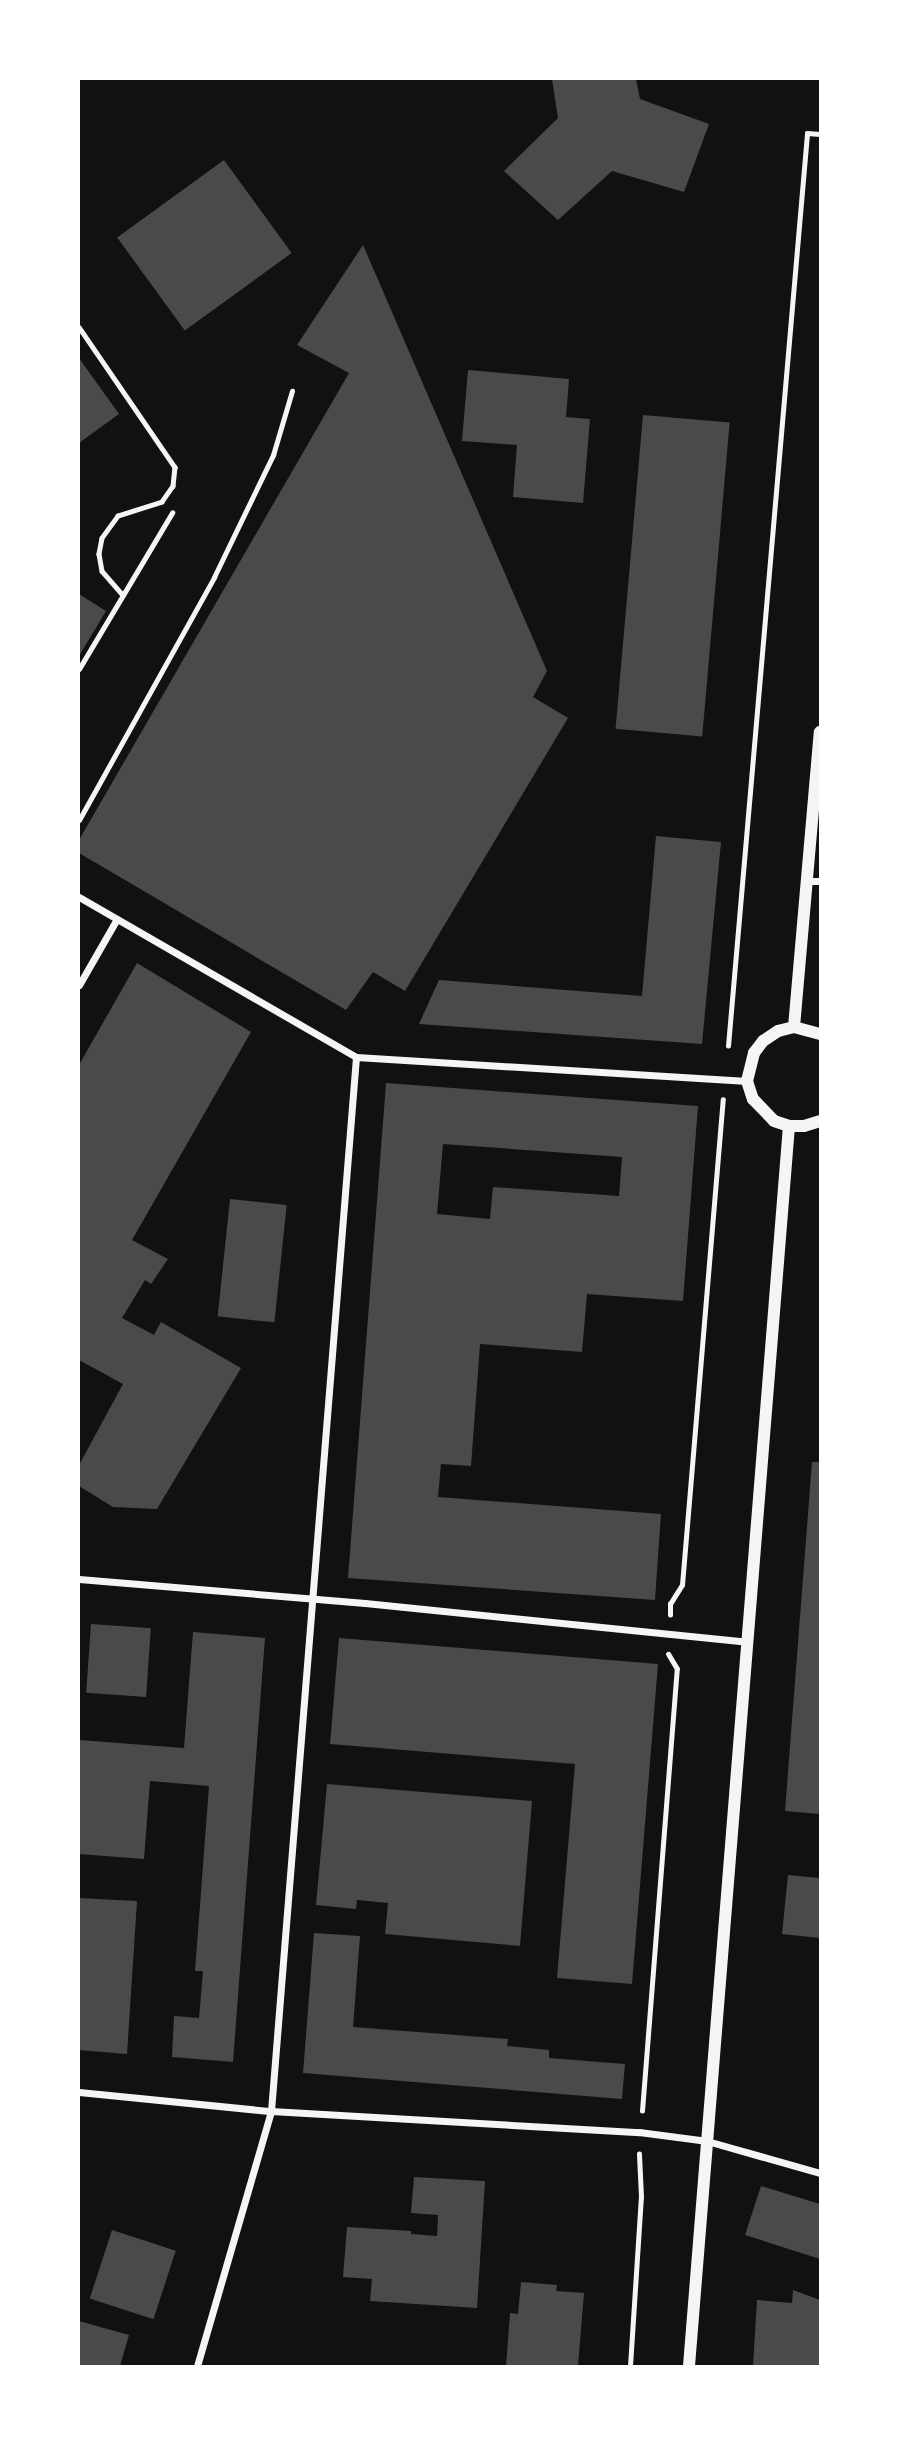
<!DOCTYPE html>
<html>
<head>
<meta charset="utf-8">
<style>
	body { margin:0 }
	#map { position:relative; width:899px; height:2445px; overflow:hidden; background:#111; font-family:"Nunito Sans",sans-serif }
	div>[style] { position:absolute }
	.building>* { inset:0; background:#4a4a4a; transform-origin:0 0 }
	.path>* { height:4.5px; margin:-2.25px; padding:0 2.25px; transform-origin:2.25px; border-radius:2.25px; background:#f5f5f5 }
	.service>* { height:5px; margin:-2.5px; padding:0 2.5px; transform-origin:2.5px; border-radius:2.5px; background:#f5f5f5 }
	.minor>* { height:7px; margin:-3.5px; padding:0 3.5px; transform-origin:3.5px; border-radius:3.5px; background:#f5f5f5 }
	.tertiary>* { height:12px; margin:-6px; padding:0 6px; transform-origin:6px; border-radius:6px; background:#f5f5f5 }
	span { translate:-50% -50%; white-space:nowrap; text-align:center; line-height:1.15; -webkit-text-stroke:5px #fff; paint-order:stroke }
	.frame { position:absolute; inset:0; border:80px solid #fff; pointer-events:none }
</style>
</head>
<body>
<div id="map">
	<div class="building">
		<div style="clip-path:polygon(552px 79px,636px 79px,640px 99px,709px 124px,684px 192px,612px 171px,558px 220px,504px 171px,558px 118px)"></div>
		<div style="left:224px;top:160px;width:115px;height:132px;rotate:54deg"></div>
		<div style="clip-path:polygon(363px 245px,547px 671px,533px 697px,568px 718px,405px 991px,373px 972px,346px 1010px,79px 853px,79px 840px,349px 373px,297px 345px)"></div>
		<div style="clip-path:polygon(79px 358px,119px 414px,79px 443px)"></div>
		<div style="clip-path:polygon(468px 370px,569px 379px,566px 417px,590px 419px,583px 503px,513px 497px,517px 445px,462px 441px)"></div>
		<div style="left:643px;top:415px;width:87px;height:315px;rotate:5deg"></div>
		<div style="clip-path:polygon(79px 594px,106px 611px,79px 656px)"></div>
		<div style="clip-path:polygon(656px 836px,721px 842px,702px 1044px,419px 1024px,439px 980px,642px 996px)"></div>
		<div style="clip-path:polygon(137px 963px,251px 1032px,132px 1240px,168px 1259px,151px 1284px,145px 1280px,122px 1318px,154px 1335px,161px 1322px,241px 1368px,157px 1509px,113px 1507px,79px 1486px,79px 1465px,123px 1384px,79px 1360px,79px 1065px)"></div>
		<div style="clip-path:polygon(evenodd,386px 1083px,698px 1106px,683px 1301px,587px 1294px,582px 1352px,480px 1344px,471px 1466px,441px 1464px,438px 1497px,661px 1514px,655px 1600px,348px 1578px,386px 1083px,443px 1144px,622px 1157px,619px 1196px,493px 1187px,490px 1219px,437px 1214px,443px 1144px)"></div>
		<div style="left:230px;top:1199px;width:57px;height:118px;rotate:6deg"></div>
		<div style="clip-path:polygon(812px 1462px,820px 1462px,820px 1814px,785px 1811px)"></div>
		<div style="left:91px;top:1624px;width:60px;height:69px;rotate:4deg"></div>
		<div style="clip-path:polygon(193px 1632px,265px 1638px,233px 2062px,172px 2057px,174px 2016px,199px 2018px,203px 1971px,195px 1971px,209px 1786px,150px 1781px,144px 1859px,79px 1854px,79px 1740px,184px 1748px)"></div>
		<div style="clip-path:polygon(339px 1638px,658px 1664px,632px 1984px,557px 1978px,575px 1764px,330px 1744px)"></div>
		<div style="clip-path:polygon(327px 1784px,532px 1801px,520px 1946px,385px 1934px,388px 1903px,357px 1900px,356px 1909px,316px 1905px)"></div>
		<div style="clip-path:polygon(788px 1875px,820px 1878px,820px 1938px,782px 1934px)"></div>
		<div style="clip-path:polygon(79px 1898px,137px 1901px,127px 2054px,79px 2050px)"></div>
		<div style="clip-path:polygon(314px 1933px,360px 1936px,353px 2027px,508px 2039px,507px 2046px,549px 2050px,549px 2058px,625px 2064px,622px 2099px,303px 2073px)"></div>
		<div style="clip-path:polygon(414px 2177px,485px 2181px,477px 2308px,370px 2301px,372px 2279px,343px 2277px,347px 2227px,411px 2231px,411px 2234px,437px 2236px,438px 2215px,411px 2213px)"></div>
		<div style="clip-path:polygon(761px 2186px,820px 2204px,820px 2259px,745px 2235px)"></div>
		<div style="left:112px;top:2230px;width:67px;height:72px;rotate:18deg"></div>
		<div style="clip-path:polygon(521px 2282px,557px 2285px,556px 2291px,584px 2293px,578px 2366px,506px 2366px,510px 2313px,518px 2314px)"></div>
		<div style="clip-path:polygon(793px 2290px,820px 2300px,820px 2366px,753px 2366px,757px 2300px,792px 2303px)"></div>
		<div style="clip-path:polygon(79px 2321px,129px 2335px,120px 2366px,79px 2366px)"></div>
	</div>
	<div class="path">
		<div style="left:79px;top:327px;width:170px;rotate:55.6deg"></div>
		<div style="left:175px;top:467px;width:19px;rotate:96deg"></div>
		<div style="left:173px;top:486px;width:19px;rotate:125deg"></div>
		<div style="left:162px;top:502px;width:46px;rotate:162.3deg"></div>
		<div style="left:118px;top:516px;width:27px;rotate:126deg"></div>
		<div style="left:102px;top:538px;width:16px;rotate:101deg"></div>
		<div style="left:99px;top:554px;width:17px;rotate:80deg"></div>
		<div style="left:102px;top:571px;width:30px;rotate:49deg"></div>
		<div style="left:79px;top:669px;width:182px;rotate:-59.2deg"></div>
		<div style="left:728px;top:1046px;width:916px;rotate:-85.05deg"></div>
		<div style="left:807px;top:133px;width:13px;rotate:4deg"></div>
		<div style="left:670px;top:1615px;width:11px;rotate:-90deg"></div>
		<div style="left:670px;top:1604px;width:22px;rotate:-58deg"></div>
		<div style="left:682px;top:1585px;width:487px;rotate:-85.2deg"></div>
		<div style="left:642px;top:2111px;width:443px;rotate:-85.5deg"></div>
		<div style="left:677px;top:1669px;width:17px;rotate:-121deg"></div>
		<div style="left:630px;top:2366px;width:169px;rotate:-86.3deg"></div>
		<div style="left:641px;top:2197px;width:43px;rotate:-92.7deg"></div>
	</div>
	<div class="service">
		<div style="left:79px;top:820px;width:278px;rotate:-60.9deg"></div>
		<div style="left:214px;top:577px;width:136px;rotate:-64.2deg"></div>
		<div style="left:273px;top:455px;width:67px;rotate:-73.5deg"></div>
	</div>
	<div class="minor">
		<div style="left:808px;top:881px;width:12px"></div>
		<div style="left:79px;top:897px;width:320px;rotate:30deg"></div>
		<div style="left:356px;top:1057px;width:392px;rotate:3.5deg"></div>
		<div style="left:79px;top:985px;width:76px;rotate:-60.1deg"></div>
		<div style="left:79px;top:1579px;width:287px;rotate:4.8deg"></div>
		<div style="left:365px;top:1603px;width:384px;rotate:5.8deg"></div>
		<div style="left:79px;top:2092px;width:193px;rotate:5.7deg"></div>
		<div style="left:271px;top:2111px;width:369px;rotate:3.3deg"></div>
		<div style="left:639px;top:2132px;width:69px;rotate:7.5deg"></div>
		<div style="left:707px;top:2141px;width:117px;rotate:15.8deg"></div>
		<div style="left:197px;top:2366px;width:266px;rotate:-73.8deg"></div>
		<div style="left:271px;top:2111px;width:1057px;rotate:-85.39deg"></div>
	</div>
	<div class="tertiary">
		<div style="left:794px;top:1027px;width:296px;rotate:-85deg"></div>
		<div style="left:820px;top:1034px;width:27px;rotate:-165deg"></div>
		<div style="left:794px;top:1027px;width:16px;rotate:166deg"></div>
		<div style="left:778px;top:1031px;width:18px;rotate:146deg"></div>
		<div style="left:763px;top:1041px;width:15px;rotate:127deg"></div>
		<div style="left:754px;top:1053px;width:29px;rotate:104deg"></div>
		<div style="left:747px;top:1081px;width:19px;rotate:72deg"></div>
		<div style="left:753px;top:1099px;width:30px;rotate:46deg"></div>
		<div style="left:774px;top:1121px;width:16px;rotate:18deg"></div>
		<div style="left:789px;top:1126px;width:15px"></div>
		<div style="left:804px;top:1126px;width:17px;rotate:-17deg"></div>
		<div style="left:689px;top:2366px;width:1244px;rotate:-85.39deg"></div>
	</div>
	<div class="frame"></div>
</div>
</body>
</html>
